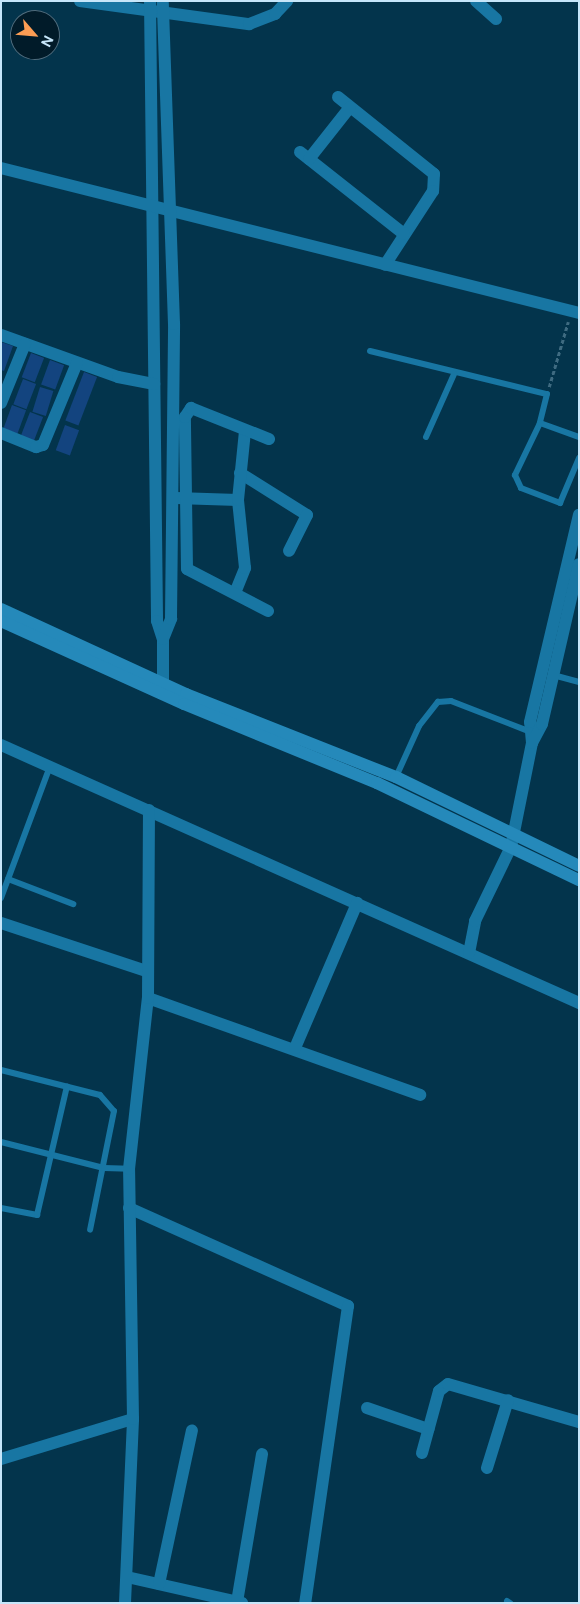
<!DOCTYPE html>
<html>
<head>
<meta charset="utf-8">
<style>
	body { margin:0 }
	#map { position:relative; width:580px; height:1604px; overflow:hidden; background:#03344c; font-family:"DM Sans",sans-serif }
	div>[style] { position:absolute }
	.building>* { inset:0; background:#13447f; transform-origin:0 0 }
	.path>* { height:2.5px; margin-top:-1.25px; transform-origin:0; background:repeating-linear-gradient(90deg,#3f6b81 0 4px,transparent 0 6.5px) }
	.lane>* { height:6px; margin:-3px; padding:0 3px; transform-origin:3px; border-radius:3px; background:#1876a3 }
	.street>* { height:12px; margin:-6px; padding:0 6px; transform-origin:6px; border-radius:6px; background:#1876a3 }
	.secondary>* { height:12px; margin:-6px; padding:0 6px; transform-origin:6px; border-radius:6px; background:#2589ba }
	span { translate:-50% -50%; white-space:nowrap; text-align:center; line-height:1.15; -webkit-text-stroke:5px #011b29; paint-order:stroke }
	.frame { position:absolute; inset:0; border:2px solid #c6e6fa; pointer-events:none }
	.north { position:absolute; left:10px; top:10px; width:50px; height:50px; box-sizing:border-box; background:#011b29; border:1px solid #506c7d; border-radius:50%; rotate:117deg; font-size:14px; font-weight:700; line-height:20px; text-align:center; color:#c6e6fa }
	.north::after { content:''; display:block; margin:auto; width:18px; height:22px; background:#fc9d54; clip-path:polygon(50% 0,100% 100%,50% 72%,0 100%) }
</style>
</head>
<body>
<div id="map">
	<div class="building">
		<div style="clip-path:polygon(1px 342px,13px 346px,4px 371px,1px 370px)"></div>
		<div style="left:31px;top:353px;width:14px;height:26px;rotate:21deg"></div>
		<div style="left:50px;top:360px;width:15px;height:26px;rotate:20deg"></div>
		<div style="left:84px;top:372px;width:14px;height:52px;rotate:21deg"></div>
		<div style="left:23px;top:379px;width:14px;height:27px;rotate:21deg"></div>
		<div style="left:40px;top:387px;width:14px;height:26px;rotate:17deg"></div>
		<div style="left:12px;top:405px;width:15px;height:25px;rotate:20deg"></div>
		<div style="left:30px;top:412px;width:14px;height:26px;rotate:21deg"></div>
		<div style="left:65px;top:425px;width:15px;height:27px;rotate:20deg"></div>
	</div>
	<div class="path">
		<div style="left:549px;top:387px;width:68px;rotate:-73.7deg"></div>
	</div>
	<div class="lane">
		<div style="left:370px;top:351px;width:182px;rotate:13.7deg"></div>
		<div style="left:547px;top:394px;width:30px;rotate:104deg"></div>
		<div style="left:540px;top:423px;width:58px;rotate:115.7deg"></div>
		<div style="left:515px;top:475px;width:14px;rotate:65deg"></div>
		<div style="left:521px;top:488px;width:42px;rotate:21deg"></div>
		<div style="left:560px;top:503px;width:49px;rotate:-67.1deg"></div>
		<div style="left:540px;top:423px;width:41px;rotate:19.7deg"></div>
		<div style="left:426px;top:437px;width:69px;rotate:-66deg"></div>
		<div style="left:553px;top:675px;width:27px;rotate:15deg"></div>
		<div style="left:396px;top:777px;width:56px;rotate:-65.7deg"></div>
		<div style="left:419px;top:726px;width:31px;rotate:-52deg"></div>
		<div style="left:438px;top:702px;width:13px;rotate:-4deg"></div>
		<div style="left:451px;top:701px;width:86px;rotate:21.2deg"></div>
		<div style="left:8px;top:879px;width:70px;rotate:21deg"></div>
		<div style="left:1px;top:898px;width:141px;rotate:-69.6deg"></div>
		<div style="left:1px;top:1070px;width:102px;rotate:14.2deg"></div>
		<div style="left:100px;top:1095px;width:21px;rotate:49deg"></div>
		<div style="left:114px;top:1111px;width:121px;rotate:101.4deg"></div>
		<div style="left:1px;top:1142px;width:106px;rotate:14.2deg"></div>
		<div style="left:104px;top:1168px;width:25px;rotate:2deg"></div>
		<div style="left:1px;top:1208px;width:37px;rotate:11deg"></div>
		<div style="left:37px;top:1215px;width:132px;rotate:-76.9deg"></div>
		<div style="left:507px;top:1601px;width:4px;rotate:34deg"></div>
	</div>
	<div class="street">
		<div style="left:80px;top:1px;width:171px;rotate:7.8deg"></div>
		<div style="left:249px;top:24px;width:28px;rotate:-21deg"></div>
		<div style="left:275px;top:14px;width:18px;rotate:-47deg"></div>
		<div style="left:150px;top:1px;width:620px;rotate:89.35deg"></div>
		<div style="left:157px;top:621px;width:19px;rotate:72deg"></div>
		<div style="left:163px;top:639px;width:54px;rotate:90deg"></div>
		<div style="left:476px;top:1px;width:27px;rotate:42deg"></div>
		<div style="left:338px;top:97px;width:123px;rotate:38.7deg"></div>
		<div style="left:434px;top:174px;width:17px;rotate:93deg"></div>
		<div style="left:433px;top:191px;width:88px;rotate:123deg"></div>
		<div style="left:300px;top:152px;width:132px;rotate:38.3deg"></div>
		<div style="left:309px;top:159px;width:66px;rotate:-51.7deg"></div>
		<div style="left:1px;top:168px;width:596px;rotate:14.08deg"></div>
		<div style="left:1px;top:335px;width:124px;rotate:19.7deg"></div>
		<div style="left:118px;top:377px;width:37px;rotate:11deg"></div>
		<div style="left:1px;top:403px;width:64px;rotate:-67.9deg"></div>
		<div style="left:1px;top:433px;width:38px;rotate:22deg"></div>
		<div style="left:36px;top:447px;width:7px;rotate:-16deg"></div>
		<div style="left:43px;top:445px;width:89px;rotate:-67.5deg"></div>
		<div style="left:240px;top:473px;width:79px;rotate:32.1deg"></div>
		<div style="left:307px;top:515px;width:40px;rotate:116.6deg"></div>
		<div style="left:176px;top:498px;width:62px;rotate:1.8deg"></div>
		<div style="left:235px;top:593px;width:27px;rotate:-68deg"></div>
		<div style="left:245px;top:568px;width:68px;rotate:-95.9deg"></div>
		<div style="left:238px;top:500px;width:69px;rotate:-84.2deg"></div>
		<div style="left:268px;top:611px;width:91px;rotate:-152.6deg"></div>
		<div style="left:187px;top:569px;width:152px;rotate:-90.8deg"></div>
		<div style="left:185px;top:417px;width:11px;rotate:-56deg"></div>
		<div style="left:191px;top:408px;width:84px;rotate:21.7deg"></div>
		<div style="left:163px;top:639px;width:22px;rotate:-68deg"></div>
		<div style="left:171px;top:619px;width:295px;rotate:-89.4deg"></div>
		<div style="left:174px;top:324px;width:323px;rotate:-92deg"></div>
		<div style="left:532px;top:743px;width:21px;rotate:-95deg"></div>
		<div style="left:530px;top:722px;width:213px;rotate:-76.7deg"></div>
		<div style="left:1px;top:745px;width:633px;rotate:24.05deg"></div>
		<div style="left:1px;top:923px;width:153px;rotate:18.3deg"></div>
		<div style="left:469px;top:953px;width:33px;rotate:-79deg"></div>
		<div style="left:475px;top:921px;width:82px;rotate:-64.1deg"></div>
		<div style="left:511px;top:847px;width:106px;rotate:-78.6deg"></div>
		<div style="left:532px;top:743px;width:21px;rotate:-62deg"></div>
		<div style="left:542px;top:724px;width:164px;rotate:-77deg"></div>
		<div style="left:148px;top:998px;width:289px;rotate:19.6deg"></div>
		<div style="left:295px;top:1048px;width:158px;rotate:-66.8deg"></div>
		<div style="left:129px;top:1208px;width:240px;rotate:24.1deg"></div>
		<div style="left:348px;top:1306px;width:300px;rotate:98.2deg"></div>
		<div style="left:367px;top:1408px;width:65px;rotate:19deg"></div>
		<div style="left:422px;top:1453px;width:64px;rotate:-74.7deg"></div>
		<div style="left:439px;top:1391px;width:11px;rotate:-38deg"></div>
		<div style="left:448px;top:1384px;width:136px;rotate:16.2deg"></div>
		<div style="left:1px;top:1459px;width:138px;rotate:-16.9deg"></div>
		<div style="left:487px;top:1468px;width:71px;rotate:-72.8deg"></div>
		<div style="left:127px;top:1577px;width:118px;rotate:12.7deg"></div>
		<div style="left:159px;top:1584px;width:157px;rotate:-77.9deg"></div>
		<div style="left:237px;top:1602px;width:150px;rotate:-80.4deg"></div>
		<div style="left:125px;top:1603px;width:184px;rotate:-87.5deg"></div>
		<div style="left:133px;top:1419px;width:250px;rotate:-90.9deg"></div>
		<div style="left:129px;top:1169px;width:172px;rotate:-83.7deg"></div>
		<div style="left:148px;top:998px;width:188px;rotate:-89.7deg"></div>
	</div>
	<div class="secondary">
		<div style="left:1px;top:609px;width:204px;rotate:24.7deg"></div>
		<div style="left:186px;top:694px;width:226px;rotate:21.6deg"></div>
		<div style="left:396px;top:777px;width:203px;rotate:25.9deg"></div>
		<div style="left:1px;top:621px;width:201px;rotate:24.4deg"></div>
		<div style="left:184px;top:704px;width:209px;rotate:22.3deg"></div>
		<div style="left:377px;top:783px;width:224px;rotate:25.7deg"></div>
	</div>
	<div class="frame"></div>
	<div class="north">N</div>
</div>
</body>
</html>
